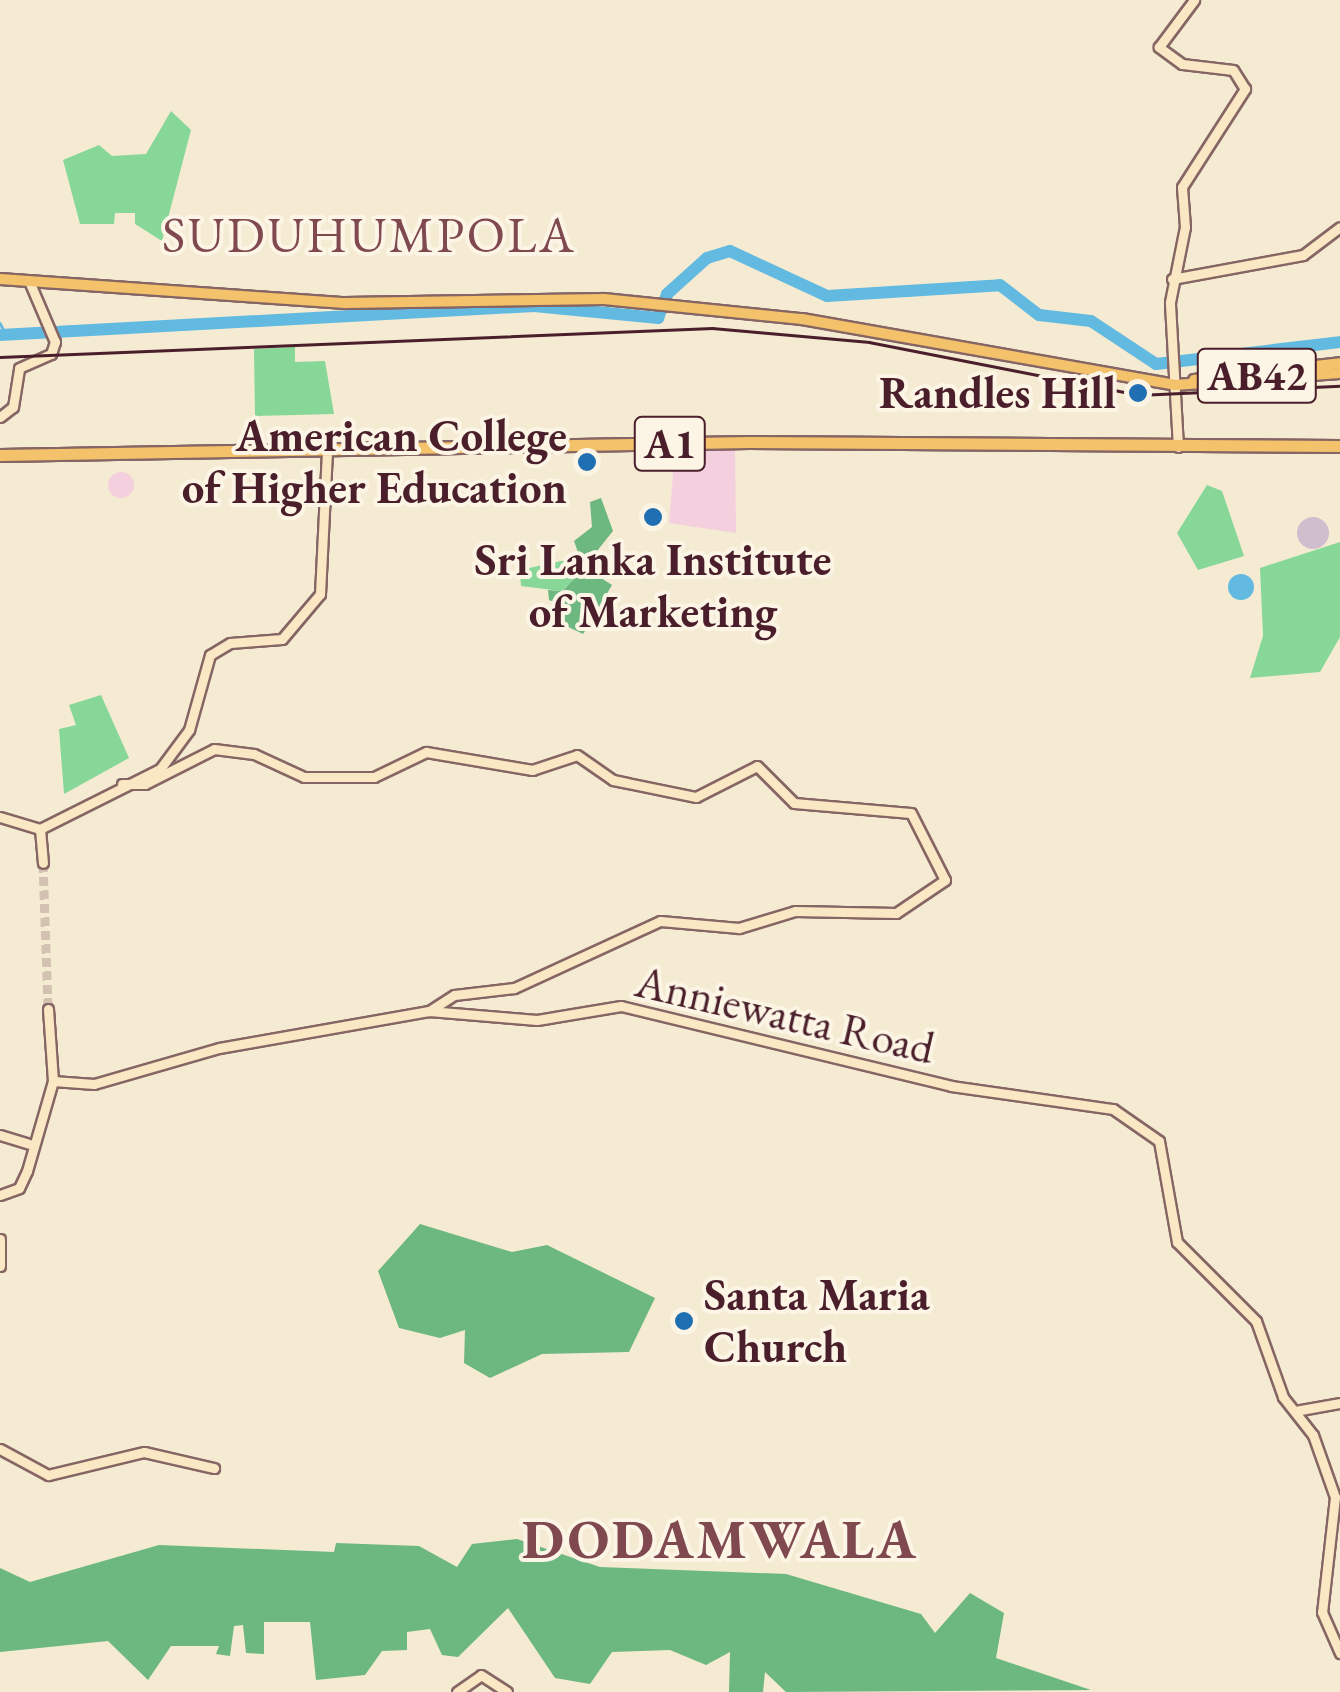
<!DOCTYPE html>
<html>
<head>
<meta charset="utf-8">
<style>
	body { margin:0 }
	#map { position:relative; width:1340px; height:1692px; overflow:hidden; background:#f5ebd2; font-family:"EB Garamond",serif }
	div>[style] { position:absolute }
	.built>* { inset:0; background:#f4cfdd }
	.round { border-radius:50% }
	.industrial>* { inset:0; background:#d0bdcd }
	.green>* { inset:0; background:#86d798 }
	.forest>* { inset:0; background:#6cb880 }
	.water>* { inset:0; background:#63bae0 }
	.stream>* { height:2.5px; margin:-1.25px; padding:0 1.25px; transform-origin:1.25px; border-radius:1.25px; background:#63bae0 }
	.river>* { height:12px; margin:-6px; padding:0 6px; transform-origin:6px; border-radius:6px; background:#63bae0 }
	.secondary-tunnel>* { height:9px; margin-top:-4.5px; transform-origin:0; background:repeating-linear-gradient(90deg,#d3c2b1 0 9px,transparent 0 13.5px) }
	.roads { filter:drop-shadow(2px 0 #866665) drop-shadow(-2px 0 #866665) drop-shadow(0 2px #866665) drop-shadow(0 -2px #866665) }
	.secondary>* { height:9px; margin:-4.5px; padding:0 4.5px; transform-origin:4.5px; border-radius:4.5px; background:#fae7c3 }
	.primary>* { height:10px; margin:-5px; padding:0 5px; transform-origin:5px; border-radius:5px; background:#f3c26a }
	.highway>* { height:11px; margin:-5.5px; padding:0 5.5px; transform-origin:5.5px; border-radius:5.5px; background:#f3c26a }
	.rail>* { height:2.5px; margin:-1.25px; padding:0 1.25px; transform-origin:1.25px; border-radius:1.25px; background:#4a1f2b }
	.dots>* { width:28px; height:28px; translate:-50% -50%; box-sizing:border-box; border:5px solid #fcf5e5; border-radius:50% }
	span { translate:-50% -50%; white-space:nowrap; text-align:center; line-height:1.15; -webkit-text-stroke:8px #fcf5e5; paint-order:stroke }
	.shield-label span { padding:2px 8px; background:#fcf5e5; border:2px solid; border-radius:8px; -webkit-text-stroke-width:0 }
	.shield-label { font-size:42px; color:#4a1f2b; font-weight:700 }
	.poi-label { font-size:45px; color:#4a1f2b; font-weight:700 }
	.right { translate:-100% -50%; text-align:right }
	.left { translate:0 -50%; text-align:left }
	.street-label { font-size:45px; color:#4a1f2b }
	.quarter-label { font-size:50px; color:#7f494f; letter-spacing:2.5px }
	.district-label { font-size:55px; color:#7f494f; font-weight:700; letter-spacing:2.5px }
</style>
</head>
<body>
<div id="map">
	<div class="built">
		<div style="clip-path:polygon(735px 445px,736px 533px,669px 523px,675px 450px)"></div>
		<div class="round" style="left:108px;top:472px;width:26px;height:26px"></div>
	</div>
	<div class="industrial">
		<div class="round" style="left:1297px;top:517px;width:32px;height:32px"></div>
	</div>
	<div class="green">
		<div style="clip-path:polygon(171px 111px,191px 130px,162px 241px,135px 224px,135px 213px,115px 213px,114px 224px,80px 224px,63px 160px,99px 145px,112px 156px,146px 154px)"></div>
		<div style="clip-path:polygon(295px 347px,295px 362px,325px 361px,334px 414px,255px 416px,254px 349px)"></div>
		<div style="clip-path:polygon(1207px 485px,1222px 491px,1244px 556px,1198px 570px,1177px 533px)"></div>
		<div style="clip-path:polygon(1340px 542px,1340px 637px,1320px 672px,1250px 678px,1263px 636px,1260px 568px)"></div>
		<div style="clip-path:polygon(575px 558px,584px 572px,561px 591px,521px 586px,520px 570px)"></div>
		<div style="clip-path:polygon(101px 695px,129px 758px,64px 794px,59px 729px,76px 725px,69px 705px)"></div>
	</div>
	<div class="forest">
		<div style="clip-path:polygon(601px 498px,613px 531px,597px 551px,601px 578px,612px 585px,602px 602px,618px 609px,597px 613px,583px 634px,562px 624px,566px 606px,549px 600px,548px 590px,562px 591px,584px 570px,574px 541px,592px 527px,590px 502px)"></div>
		<div style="clip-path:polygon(420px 1224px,512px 1252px,547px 1245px,655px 1298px,629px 1352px,542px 1354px,490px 1378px,464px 1363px,465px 1330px,440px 1338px,399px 1328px,378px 1271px)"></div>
		<div style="clip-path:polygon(517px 1539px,600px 1567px,786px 1574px,921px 1614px,935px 1633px,970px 1593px,1004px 1613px,996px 1658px,1091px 1690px,786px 1692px,765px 1672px,763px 1692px,729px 1692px,730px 1652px,706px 1665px,670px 1650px,612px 1652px,590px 1684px,555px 1678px,508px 1608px,458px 1657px,442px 1655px,430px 1629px,407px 1632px,407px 1650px,382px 1651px,365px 1675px,316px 1680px,310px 1622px,264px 1622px,264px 1654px,246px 1653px,243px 1625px,234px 1626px,230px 1656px,216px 1654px,219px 1646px,171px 1646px,148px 1680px,108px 1641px,0 1652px,0 1568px,30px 1582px,159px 1545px,334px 1552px,336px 1543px,419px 1546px,457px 1567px,472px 1544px)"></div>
	</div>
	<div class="water">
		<div class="round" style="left:1228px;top:574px;width:26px;height:26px"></div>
	</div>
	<div class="stream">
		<div style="left:0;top:323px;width:13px;rotate:63deg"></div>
	</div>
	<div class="river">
		<div style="left:0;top:335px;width:535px;rotate:-3.11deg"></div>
		<div style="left:534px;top:306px;width:125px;rotate:5.5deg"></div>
		<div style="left:658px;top:318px;width:26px;rotate:-69deg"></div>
		<div style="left:667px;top:294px;width:54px;rotate:-42deg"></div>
		<div style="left:707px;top:258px;width:24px;rotate:-17deg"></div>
		<div style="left:730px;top:251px;width:107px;rotate:24.9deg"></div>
		<div style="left:827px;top:296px;width:173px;rotate:-3.6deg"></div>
		<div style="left:1000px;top:285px;width:49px;rotate:37.6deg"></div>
		<div style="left:1039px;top:315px;width:52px;rotate:6.6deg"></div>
		<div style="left:1091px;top:321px;width:78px;rotate:33.5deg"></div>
		<div style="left:1156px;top:364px;width:185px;rotate:-6.8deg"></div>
	</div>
	<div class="secondary-tunnel">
		<div style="left:43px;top:863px;width:146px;rotate:88deg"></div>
	</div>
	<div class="roads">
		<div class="secondary">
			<div style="left:1172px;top:279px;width:133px;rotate:-10.4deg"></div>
			<div style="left:1303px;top:255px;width:46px;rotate:-37.1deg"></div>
			<div style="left:0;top:417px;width:16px;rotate:-38deg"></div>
			<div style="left:13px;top:407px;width:39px;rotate:-81deg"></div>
			<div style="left:19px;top:368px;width:35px;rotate:-24deg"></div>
			<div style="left:51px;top:354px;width:13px;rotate:-72deg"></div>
			<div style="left:55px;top:342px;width:66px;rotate:-113.1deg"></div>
			<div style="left:1178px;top:447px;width:145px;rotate:-93.2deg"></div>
			<div style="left:1170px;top:302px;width:76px;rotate:-78.7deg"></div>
			<div style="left:1185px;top:227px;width:40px;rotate:-94.3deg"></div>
			<div style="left:1182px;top:187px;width:117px;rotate:-57.3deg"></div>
			<div style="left:1245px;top:89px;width:22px;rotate:-122deg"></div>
			<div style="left:1233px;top:70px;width:51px;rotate:-173.3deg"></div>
			<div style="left:1182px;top:64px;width:29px;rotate:-144deg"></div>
			<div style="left:1159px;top:47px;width:59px;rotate:-53.3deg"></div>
			<div style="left:122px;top:784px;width:23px"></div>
			<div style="left:145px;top:784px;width:77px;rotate:-26.9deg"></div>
			<div style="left:214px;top:749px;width:40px;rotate:7.1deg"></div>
			<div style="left:254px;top:754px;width:55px;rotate:24.7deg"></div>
			<div style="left:304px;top:777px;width:70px"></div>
			<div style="left:374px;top:777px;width:58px;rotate:-25.7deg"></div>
			<div style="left:426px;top:752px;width:108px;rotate:9.6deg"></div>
			<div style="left:532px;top:770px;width:47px;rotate:-18.4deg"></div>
			<div style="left:577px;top:755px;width:44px;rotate:34.8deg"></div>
			<div style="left:613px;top:780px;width:85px;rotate:11.6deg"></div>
			<div style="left:696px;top:797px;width:68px;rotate:-26.9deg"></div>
			<div style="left:757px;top:766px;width:52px;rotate:45deg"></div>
			<div style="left:794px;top:803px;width:117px;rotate:4.9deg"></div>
			<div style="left:911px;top:813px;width:75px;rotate:63.1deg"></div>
			<div style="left:945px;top:880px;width:59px;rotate:146deg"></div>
			<div style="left:896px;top:913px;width:101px;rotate:-178.9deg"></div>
			<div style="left:795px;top:911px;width:59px;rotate:163.1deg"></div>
			<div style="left:739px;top:928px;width:79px;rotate:-174.9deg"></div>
			<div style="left:660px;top:921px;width:161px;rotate:155.3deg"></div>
			<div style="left:514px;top:988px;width:60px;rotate:173.3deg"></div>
			<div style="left:454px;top:995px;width:30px;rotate:147deg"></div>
			<div style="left:0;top:817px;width:42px;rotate:16.7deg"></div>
			<div style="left:40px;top:829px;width:34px;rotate:85deg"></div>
			<div style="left:40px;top:829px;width:134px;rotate:-26.6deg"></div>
			<div style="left:160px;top:769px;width:49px;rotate:-53.4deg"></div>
			<div style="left:189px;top:730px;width:78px;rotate:-74.4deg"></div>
			<div style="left:210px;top:655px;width:23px;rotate:-31deg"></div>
			<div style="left:230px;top:643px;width:52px;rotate:-4.4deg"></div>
			<div style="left:282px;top:639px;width:59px;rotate:-49.8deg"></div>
			<div style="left:320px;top:594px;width:142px;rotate:-87.2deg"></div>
			<div style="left:48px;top:1009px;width:72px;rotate:86deg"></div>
			<div style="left:53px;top:1081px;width:41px;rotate:4.2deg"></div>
			<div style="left:94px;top:1084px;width:130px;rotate:-16.1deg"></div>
			<div style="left:219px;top:1048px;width:213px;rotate:-10deg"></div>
			<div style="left:429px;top:1011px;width:108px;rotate:4.8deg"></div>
			<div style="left:537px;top:1020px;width:85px;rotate:-9.5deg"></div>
			<div style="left:621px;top:1006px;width:340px;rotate:13.6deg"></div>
			<div style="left:951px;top:1086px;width:164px;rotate:8.1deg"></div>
			<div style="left:1113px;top:1109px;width:56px;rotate:34.8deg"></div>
			<div style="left:1159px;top:1141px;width:103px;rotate:79.9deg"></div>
			<div style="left:1177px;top:1242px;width:112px;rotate:45deg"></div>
			<div style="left:1256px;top:1321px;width:81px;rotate:70.4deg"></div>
			<div style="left:1283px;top:1397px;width:48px;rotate:51.7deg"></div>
			<div style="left:1313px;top:1435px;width:66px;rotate:70.5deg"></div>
			<div style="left:1335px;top:1497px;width:116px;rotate:96.4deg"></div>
			<div style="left:1322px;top:1612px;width:45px;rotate:66.3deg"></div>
			<div style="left:0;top:1135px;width:30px;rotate:17deg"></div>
			<div style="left:0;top:1195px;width:20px;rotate:-20deg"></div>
			<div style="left:19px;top:1188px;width:19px;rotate:-65deg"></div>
			<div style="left:27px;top:1171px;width:94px;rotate:-73.9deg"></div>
			<div style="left:0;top:1239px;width:27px;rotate:90deg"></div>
			<div style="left:1295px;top:1411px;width:46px;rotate:-10.1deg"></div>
			<div style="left:0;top:1449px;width:55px;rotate:28.4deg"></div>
			<div style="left:48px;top:1475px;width:99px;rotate:-13.5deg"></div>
			<div style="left:144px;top:1452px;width:72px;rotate:12.9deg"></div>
			<div style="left:457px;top:1692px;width:29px;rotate:-35deg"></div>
			<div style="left:481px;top:1675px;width:31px;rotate:33deg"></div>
		</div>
		<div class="primary">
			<div style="left:0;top:279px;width:346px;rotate:4deg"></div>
			<div style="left:345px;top:303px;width:259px;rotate:-0.9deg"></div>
			<div style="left:604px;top:299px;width:199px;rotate:5.8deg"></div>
			<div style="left:802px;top:319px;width:379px;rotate:10deg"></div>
			<div style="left:1175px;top:385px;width:165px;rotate:-4.2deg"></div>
			<div style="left:1194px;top:380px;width:147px;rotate:-6.6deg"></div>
		</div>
		<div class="highway">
			<div style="left:0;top:455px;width:749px;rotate:-0.99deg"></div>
			<div style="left:749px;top:442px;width:591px;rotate:0.39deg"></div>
		</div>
	</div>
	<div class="rail">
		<div style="left:0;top:357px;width:713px;rotate:-2.33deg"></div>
		<div style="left:712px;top:328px;width:158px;rotate:5.1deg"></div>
		<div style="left:869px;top:342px;width:274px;rotate:11.1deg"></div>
		<div style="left:1138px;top:395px;width:202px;rotate:-2.6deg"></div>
	</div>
	<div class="dots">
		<div style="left:1138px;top:393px;background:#1f6fb2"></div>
		<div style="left:587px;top:462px;background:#1f6fb2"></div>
		<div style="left:653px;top:517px;background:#1f6fb2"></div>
		<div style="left:684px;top:1321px;background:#1f6fb2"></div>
	</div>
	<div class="shield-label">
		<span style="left:1257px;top:376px">AB42</span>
		<span style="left:670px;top:444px">A1</span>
	</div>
	<div class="poi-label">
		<span class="right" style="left:1116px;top:393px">Randles Hill</span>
		<span class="right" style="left:567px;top:462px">American College<br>of Higher Education</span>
		<span style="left:653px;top:586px">Sri Lanka Institute<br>of Marketing</span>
		<span class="left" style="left:704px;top:1321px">Santa Maria<br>Church</span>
	</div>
	<div class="street-label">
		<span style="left:785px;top:1015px;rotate:13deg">Anniewatta Road</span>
	</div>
	<div class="quarter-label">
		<span style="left:369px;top:235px">SUDUHUMPOLA</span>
	</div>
	<div class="district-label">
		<span style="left:720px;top:1539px">DODAMWALA</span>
	</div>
</div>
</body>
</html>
